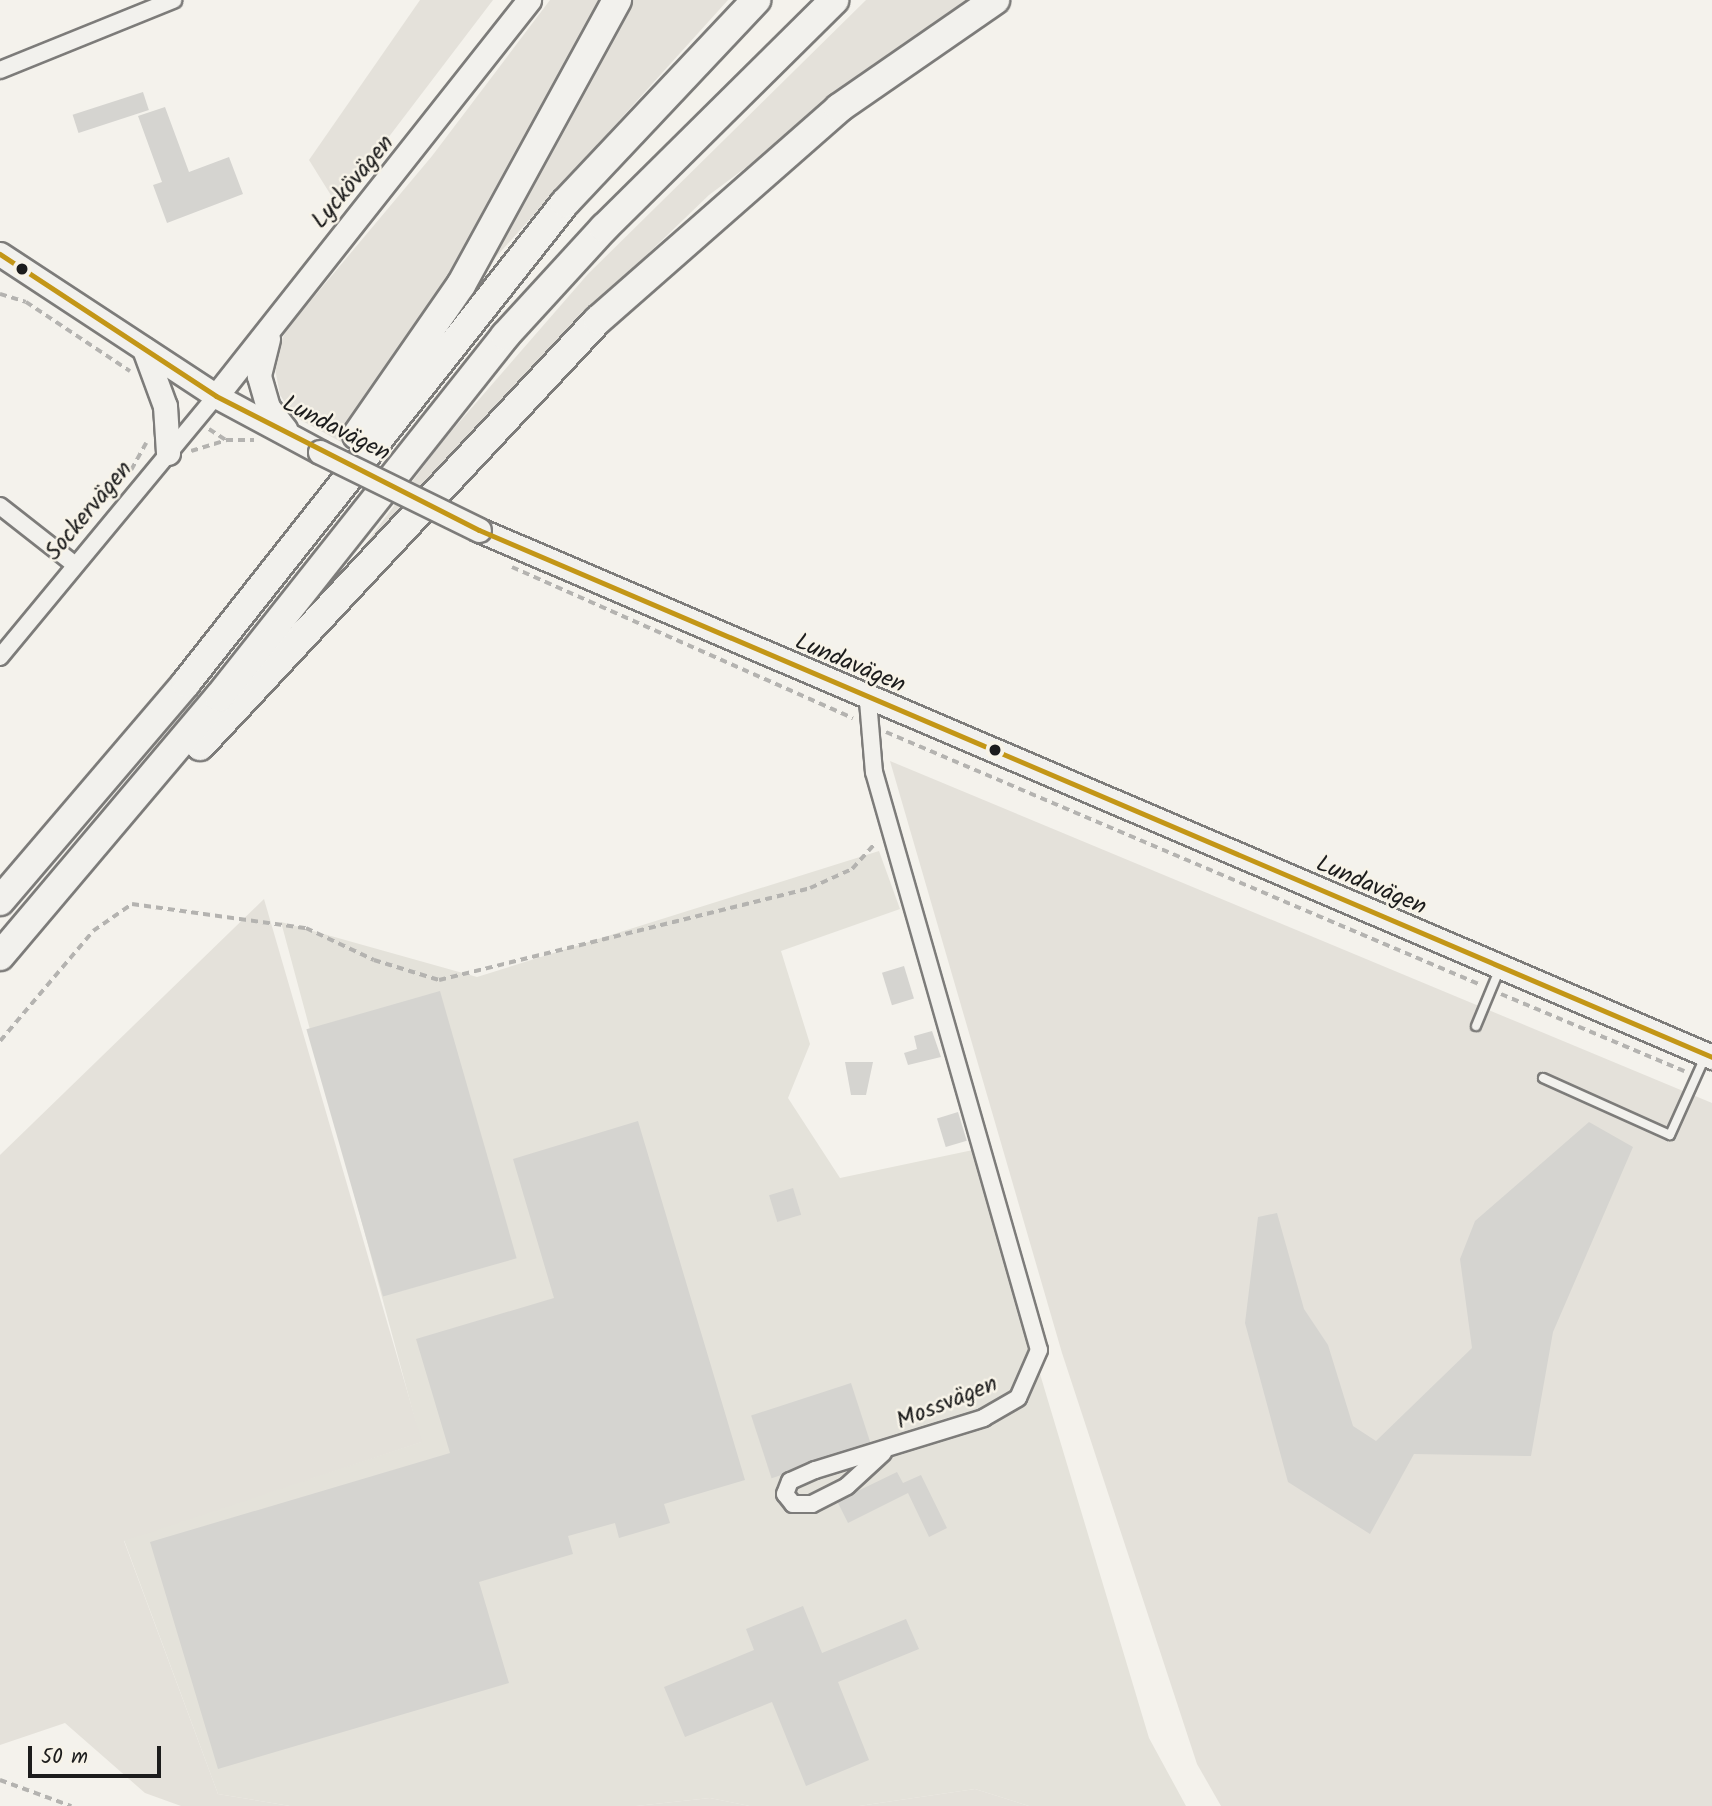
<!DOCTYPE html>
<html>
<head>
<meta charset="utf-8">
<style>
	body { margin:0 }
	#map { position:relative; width:1712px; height:1806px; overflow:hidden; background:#f4f2ec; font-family:Kalam,sans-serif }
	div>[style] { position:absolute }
	.built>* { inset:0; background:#e4e2da }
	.green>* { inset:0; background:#e4e1da }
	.building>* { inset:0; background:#d5d4d0; transform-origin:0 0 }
	.path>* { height:3.5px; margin-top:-1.75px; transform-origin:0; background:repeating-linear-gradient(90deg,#b4b3b0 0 7px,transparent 0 12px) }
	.roads { filter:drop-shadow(2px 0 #7d7c7a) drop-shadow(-2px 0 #7d7c7a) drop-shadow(0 2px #7d7c7a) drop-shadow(0 -2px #7d7c7a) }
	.service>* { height:8px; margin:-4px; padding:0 4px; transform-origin:4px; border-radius:4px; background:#f2f1ed }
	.minor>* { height:16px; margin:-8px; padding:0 8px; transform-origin:8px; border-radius:8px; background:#f2f1ed }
	.secondary>* { height:23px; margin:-11.5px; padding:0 11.5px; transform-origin:11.5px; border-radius:11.5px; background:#f2f1ed }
	.motorway>* { height:28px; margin:-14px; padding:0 14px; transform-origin:14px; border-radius:14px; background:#f2f1ed }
	.bridges { filter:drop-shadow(2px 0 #7d7c7a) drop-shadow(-2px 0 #7d7c7a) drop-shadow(0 2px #7d7c7a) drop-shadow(0 -2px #7d7c7a) }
	.secondary-bridge>* { height:23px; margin:-11.5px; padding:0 11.5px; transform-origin:11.5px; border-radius:11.5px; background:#f2f1ed }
	.bus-1>* { height:5px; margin:-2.5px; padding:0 2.5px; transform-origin:2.5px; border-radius:2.5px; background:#c39617 }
	.dots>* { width:19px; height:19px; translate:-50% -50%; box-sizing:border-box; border:4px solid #f7f3e8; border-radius:50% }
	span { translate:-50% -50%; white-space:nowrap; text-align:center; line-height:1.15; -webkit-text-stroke:5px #f7f3e8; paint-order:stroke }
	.street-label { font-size:24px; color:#1c1c1c }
	.scale { position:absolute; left:28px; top:1746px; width:133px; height:32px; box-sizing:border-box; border:4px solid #1c1c1c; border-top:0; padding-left:9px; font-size:21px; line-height:24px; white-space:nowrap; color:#1c1c1c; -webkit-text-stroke:5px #f7f3e8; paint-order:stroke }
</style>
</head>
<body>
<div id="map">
	<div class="built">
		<div style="clip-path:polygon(879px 851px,900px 909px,781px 951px,810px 1044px,788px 1098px,840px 1178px,973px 1150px,1149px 1738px,1186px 1806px,1029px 1806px,975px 1789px,859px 1806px,750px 1806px,710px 1798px,636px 1806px,290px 1806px,218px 1794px,124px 1540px,421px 1442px,281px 922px,477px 977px)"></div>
	</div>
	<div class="green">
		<div style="clip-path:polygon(420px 0,493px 0,337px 205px,309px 160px)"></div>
		<div style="clip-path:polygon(550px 0,601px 0,455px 276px,343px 443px,295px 417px,280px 395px,273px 358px,287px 329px,432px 156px)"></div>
		<div style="clip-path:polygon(629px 0,728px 0,485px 269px)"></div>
		<div style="clip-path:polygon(866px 0,971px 0,709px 195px,553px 345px,318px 607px,442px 442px,588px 274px)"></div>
		<div style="clip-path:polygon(890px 761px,1712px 1103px,1712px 1806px,1221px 1806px,1197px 1764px,1062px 1353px)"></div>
		<div style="clip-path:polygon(264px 899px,422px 1442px,124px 1541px,218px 1794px,290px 1806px,181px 1806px,145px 1793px,65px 1723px,0 1745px,0 1155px)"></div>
		<div style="clip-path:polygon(975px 1789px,1029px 1806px,859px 1806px)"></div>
		<div style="clip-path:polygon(710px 1798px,750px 1806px,636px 1806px)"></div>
	</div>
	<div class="building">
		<div style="left:143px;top:92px;width:19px;height:74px;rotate:72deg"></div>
		<div style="clip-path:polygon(165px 107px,189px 172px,229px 157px,243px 194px,167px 223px,153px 185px,162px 182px,138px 116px)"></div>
		<div style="left:904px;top:966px;width:34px;height:23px;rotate:73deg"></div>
		<div style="left:440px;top:991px;width:278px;height:139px;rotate:74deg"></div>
		<div style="clip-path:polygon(932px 1031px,941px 1057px,908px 1065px,904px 1053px,917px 1049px,914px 1036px)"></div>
		<div style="clip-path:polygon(845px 1062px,873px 1062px,866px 1095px,851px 1095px)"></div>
		<div style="left:958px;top:1112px;width:30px;height:22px;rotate:73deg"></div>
		<div style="clip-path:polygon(638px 1121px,745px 1480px,664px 1504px,670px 1523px,619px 1538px,615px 1523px,568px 1536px,573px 1554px,479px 1582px,509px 1683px,218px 1769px,150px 1542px,450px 1453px,416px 1339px,554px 1298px,513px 1159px)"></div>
		<div style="clip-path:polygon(1589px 1122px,1633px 1147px,1553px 1332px,1531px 1456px,1414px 1454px,1370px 1534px,1288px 1482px,1245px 1323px,1258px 1217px,1277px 1213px,1304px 1309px,1328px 1345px,1353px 1426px,1376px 1441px,1472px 1348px,1460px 1259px,1475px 1221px)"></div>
		<div style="left:793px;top:1188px;width:28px;height:25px;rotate:73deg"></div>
		<div style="left:851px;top:1383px;width:66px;height:105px;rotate:72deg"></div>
		<div style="clip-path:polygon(897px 1472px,903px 1483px,921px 1475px,947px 1528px,929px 1537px,908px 1493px,848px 1523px,837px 1501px)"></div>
		<div style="clip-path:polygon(803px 1606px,822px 1653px,906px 1619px,919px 1649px,838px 1682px,869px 1760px,806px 1786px,772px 1702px,685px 1737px,664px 1687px,754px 1650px,746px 1629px)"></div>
	</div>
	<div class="path">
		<div style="left:0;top:294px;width:27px;rotate:17deg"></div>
		<div style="left:26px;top:302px;width:125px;rotate:33.6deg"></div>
		<div style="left:209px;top:429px;width:20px;rotate:33deg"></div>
		<div style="left:226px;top:440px;width:28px"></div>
		<div style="left:191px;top:451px;width:37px;rotate:-17deg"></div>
		<div style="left:131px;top:470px;width:31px;rotate:-61deg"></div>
		<div style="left:512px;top:567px;width:373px;rotate:23.9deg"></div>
		<div style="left:886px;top:732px;width:647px;rotate:23.04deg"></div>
		<div style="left:1501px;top:994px;width:199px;rotate:22.8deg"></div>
		<div style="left:0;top:1041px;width:144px;rotate:-49.8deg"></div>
		<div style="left:93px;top:931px;width:47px;rotate:-34.7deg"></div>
		<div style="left:132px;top:904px;width:176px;rotate:7.9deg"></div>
		<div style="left:306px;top:928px;width:75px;rotate:25.2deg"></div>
		<div style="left:374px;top:960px;width:68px;rotate:17.1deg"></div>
		<div style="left:439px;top:980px;width:382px;rotate:-13.9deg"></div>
		<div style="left:810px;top:888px;width:46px;rotate:-24.3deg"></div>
		<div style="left:852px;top:869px;width:36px;rotate:-48deg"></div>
		<div style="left:0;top:1780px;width:76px;rotate:20.1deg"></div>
	</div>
	<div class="roads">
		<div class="service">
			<div style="left:1476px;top:1026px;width:63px;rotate:-67.5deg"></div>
			<div style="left:1543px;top:1078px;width:139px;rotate:24.2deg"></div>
			<div style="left:1670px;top:1135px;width:85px;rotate:-65.8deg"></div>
		</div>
		<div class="minor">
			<div style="left:0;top:70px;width:187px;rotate:-22deg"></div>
			<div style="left:0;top:506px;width:94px;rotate:38.1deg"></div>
			<div style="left:0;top:657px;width:339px;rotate:-50.4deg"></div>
			<div style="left:868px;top:701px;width:71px;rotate:85.2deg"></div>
			<div style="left:874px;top:772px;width:601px;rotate:74.07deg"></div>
			<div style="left:1039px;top:1350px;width:52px;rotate:113.6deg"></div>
			<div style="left:1018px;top:1398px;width:39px;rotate:150deg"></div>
			<div style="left:984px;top:1418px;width:177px;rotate:162.9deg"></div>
			<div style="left:815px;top:1470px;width:27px;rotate:156deg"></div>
			<div style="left:790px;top:1481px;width:14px;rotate:111deg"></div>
			<div style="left:785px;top:1494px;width:13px;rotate:51deg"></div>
			<div style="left:793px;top:1504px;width:19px"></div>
			<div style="left:812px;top:1504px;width:39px;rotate:-27deg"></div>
			<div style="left:847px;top:1486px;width:49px;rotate:-42.5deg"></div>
		</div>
		<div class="secondary">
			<div style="left:0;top:254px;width:258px;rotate:33.3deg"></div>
			<div style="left:216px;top:396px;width:118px;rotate:28.3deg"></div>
			<div style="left:268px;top:339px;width:38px;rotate:104deg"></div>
			<div style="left:259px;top:376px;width:32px;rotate:74deg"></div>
			<div style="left:268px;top:407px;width:28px;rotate:52deg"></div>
			<div style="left:144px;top:349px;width:61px;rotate:69.8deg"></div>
			<div style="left:165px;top:406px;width:47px;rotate:86.3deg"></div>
			<div style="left:216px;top:396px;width:505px;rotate:-51.68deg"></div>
			<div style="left:479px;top:530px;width:1341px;rotate:23.14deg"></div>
		</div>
		<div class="motorway">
			<div style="left:357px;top:435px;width:183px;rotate:-55.3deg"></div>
			<div style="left:461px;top:285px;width:325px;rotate:-61.3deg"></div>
			<div style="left:200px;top:746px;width:583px;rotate:-46.95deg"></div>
			<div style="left:598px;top:320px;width:321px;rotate:-41.3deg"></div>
			<div style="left:839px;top:108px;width:190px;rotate:-34.7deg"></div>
			<div style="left:0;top:901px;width:287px;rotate:-49.5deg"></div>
			<div style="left:186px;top:683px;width:612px;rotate:-51.71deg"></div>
			<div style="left:565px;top:203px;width:279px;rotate:-46.7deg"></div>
			<div style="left:0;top:956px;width:339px;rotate:-49.8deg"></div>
			<div style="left:219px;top:697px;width:461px;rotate:-51.6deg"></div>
			<div style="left:505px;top:336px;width:147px;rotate:-47.5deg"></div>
			<div style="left:604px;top:228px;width:324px;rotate:-44.7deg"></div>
		</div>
	</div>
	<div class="bridges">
		<div class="secondary-bridge">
			<div style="left:320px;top:452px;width:177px;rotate:26.1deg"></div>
		</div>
	</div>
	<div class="bus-1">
		<div style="left:0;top:254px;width:258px;rotate:33.3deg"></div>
		<div style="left:216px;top:396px;width:295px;rotate:27deg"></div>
		<div style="left:479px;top:530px;width:1341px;rotate:23.14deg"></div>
	</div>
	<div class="dots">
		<div style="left:22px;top:269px;background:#1c1c1c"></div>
		<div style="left:995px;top:750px;background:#1c1c1c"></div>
	</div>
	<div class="street-label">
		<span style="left:353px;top:182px;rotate:-50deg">Lyckövägen</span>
		<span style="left:336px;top:429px;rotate:27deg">Lundavägen</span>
		<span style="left:89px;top:511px;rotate:-50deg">Sockervägen</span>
		<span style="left:850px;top:664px;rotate:23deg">Lundavägen</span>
		<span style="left:1371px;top:886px;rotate:23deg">Lundavägen</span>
		<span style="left:947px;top:1403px;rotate:-22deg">Mossvägen</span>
	</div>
	<div class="scale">50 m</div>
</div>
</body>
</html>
